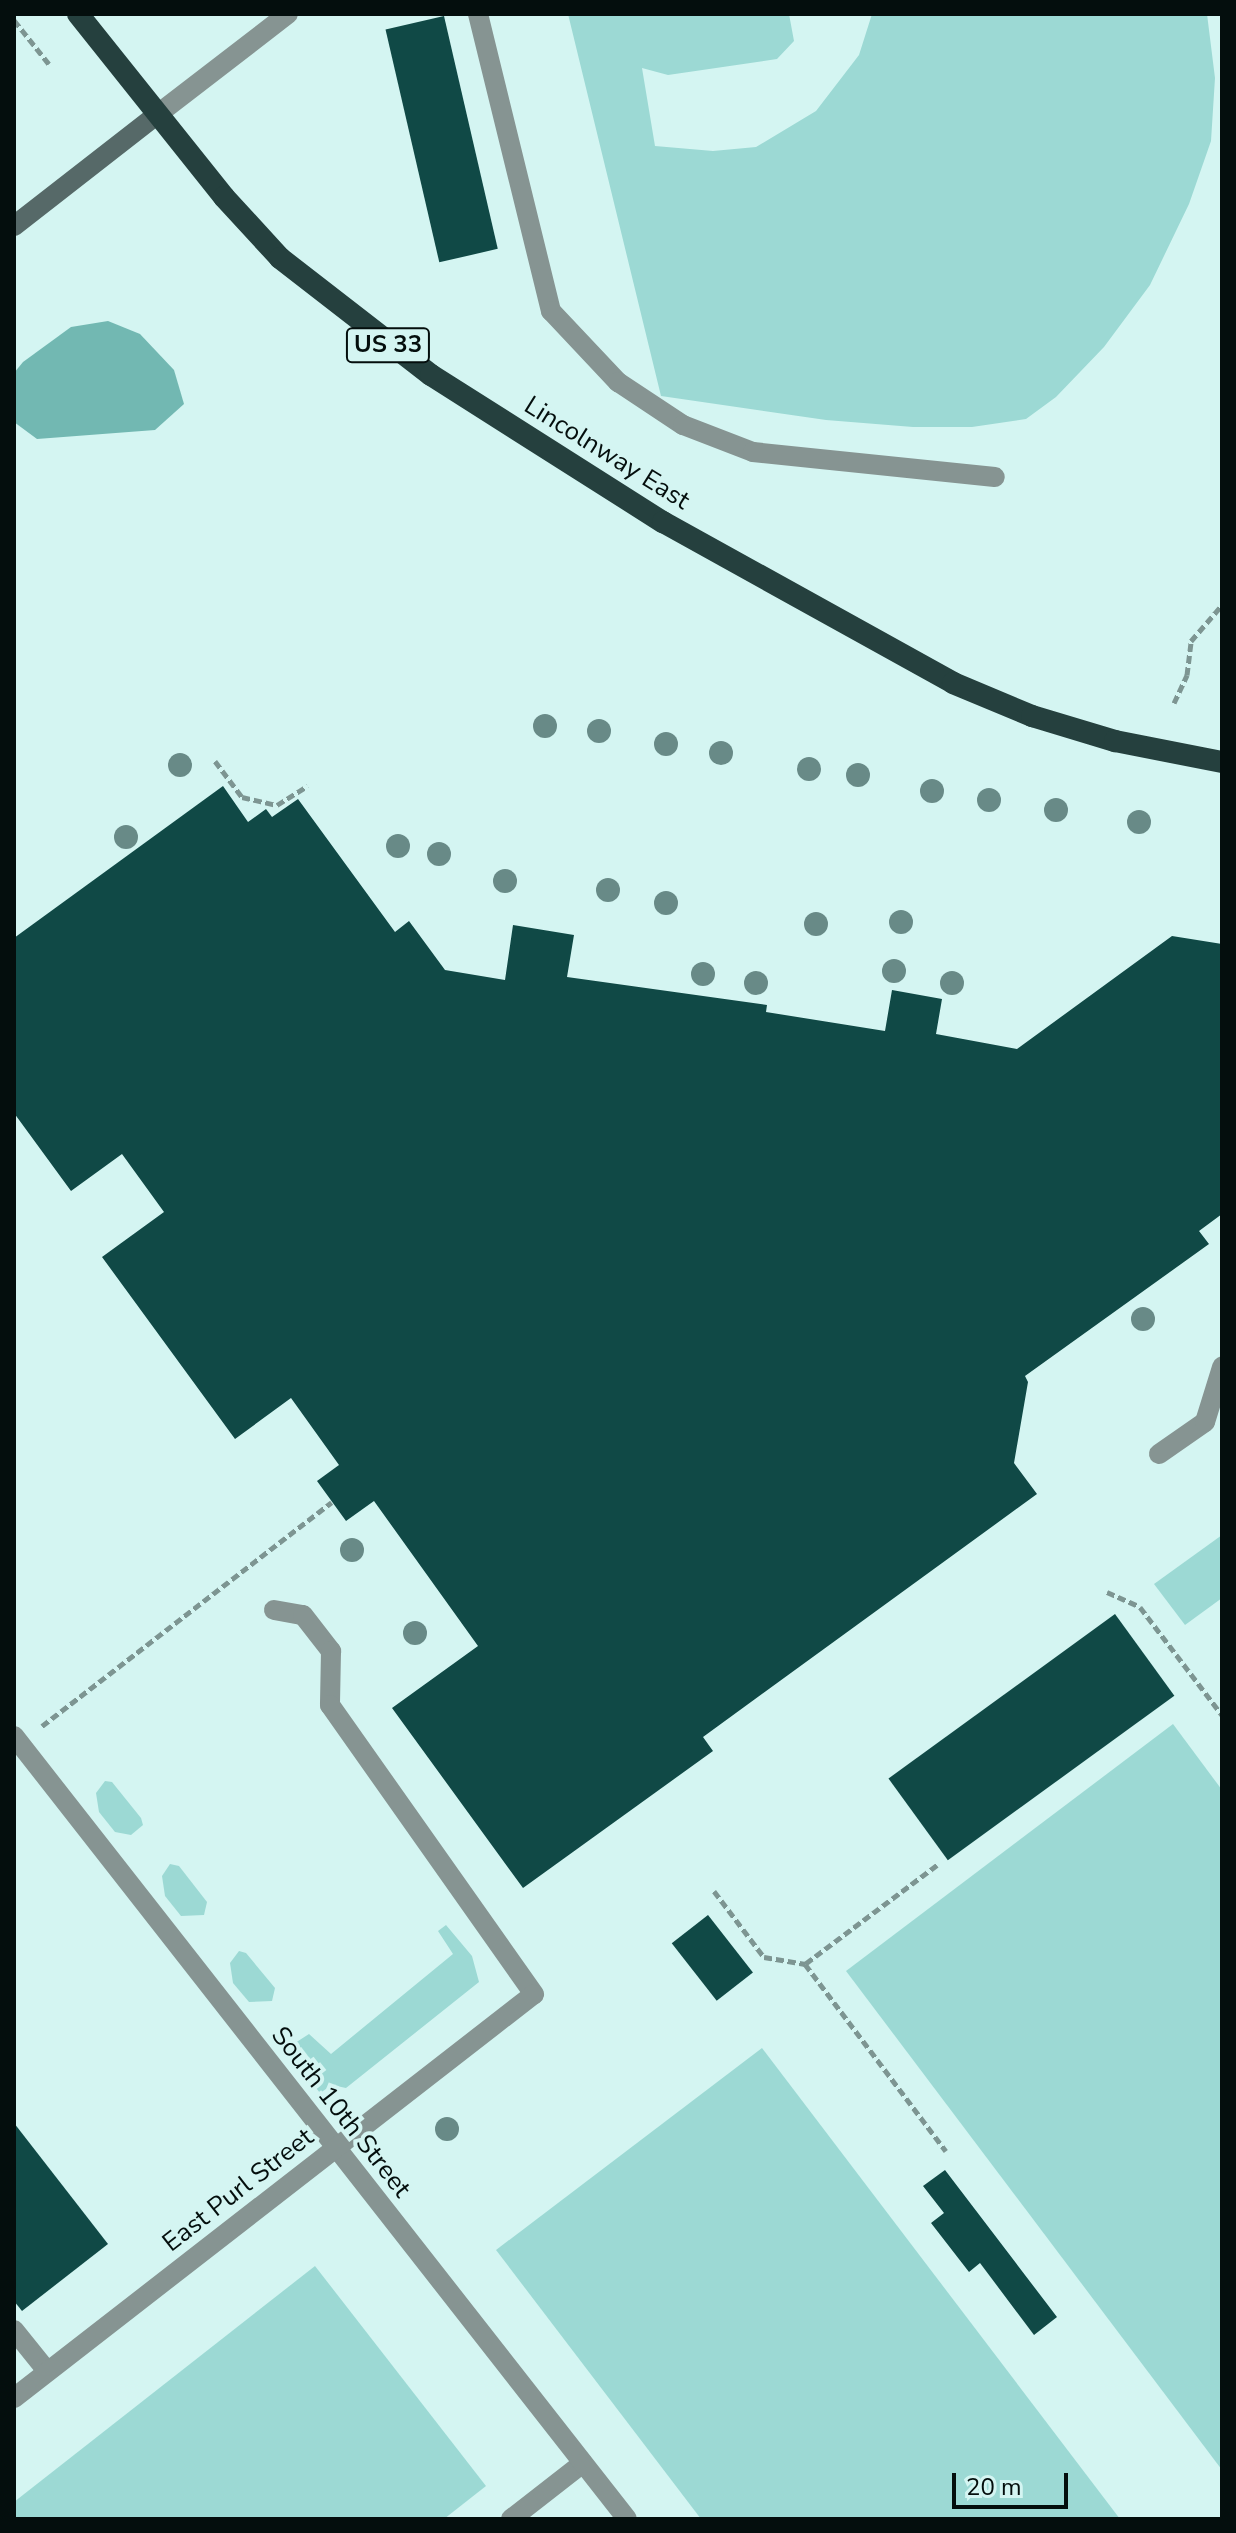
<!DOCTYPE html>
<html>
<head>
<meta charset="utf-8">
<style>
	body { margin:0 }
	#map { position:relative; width:1236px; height:2533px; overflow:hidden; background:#d4f5f2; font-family:"Nunito Sans",sans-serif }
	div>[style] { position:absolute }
	.green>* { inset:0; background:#9cd9d4 }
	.water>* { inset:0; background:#72b8b2 }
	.building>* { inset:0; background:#104946; transform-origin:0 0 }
	.path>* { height:5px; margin-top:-2.5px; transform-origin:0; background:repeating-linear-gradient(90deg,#7d9592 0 8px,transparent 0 12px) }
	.service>* { height:20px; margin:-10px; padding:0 10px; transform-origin:10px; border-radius:10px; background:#869492 }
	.minor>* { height:20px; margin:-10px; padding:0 10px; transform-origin:10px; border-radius:10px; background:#869492 }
	.secondary>* { height:20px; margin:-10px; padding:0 10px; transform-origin:10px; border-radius:10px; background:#566968 }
	.trunk>* { height:22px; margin:-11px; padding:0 11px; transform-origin:11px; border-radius:11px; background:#25403e }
	.trees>* { width:24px; height:24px; margin:-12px; border-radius:50%; background:#688a87 }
	span { translate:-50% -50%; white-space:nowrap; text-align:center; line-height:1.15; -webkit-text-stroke:8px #d4f5f2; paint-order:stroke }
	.shield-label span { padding:2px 6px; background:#d4f5f2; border:2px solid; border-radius:6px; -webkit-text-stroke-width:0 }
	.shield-label { font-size:24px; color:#040e0d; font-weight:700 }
	.street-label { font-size:26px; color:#040e0d }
	.frame { position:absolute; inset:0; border:16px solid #040e0d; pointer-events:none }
	.scale { position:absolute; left:952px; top:2473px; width:116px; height:36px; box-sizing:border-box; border:4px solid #040e0d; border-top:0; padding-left:10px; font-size:24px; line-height:28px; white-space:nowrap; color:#040e0d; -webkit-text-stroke:6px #d4f5f2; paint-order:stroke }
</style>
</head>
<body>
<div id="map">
	<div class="green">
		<div style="clip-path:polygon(568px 14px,789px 14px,794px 41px,777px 59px,668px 75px,642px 68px,655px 146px,713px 151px,756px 147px,816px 111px,859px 55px,872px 14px,1207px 14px,1215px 78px,1211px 141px,1189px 204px,1150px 285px,1104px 347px,1056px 397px,1026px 419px,972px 427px,913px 427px,826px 420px,661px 396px)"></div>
		<div style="clip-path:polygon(1222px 1535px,1222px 1598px,1185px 1625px,1154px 1584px)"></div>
		<div style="clip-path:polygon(1173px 1724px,1222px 1790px,1222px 2470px,846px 1971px)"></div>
		<div style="clip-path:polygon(105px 1781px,112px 1782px,141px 1818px,143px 1825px,131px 1835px,115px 1832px,99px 1812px,96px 1793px)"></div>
		<div style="clip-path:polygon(170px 1864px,179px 1866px,207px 1902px,204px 1915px,181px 1916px,165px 1896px,162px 1876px)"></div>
		<div style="clip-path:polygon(446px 1925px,472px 1956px,479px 1982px,346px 2088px,332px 2085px,320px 2093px,296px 2062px,295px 2043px,309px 2034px,331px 2054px,453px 1954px,438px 1931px)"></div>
		<div style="clip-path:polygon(239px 1951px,246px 1953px,275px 1988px,272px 2001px,249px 2002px,233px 1983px,230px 1963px)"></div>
		<div style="clip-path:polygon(762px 2048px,1120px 2519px,701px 2519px,496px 2250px)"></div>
		<div style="clip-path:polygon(315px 2266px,486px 2486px,444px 2519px,14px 2519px,14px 2502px)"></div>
	</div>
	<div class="water">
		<div style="clip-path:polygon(108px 321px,140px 334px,174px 370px,184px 404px,155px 430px,37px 439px,14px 422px,14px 373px,23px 362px,71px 327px)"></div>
	</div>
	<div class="building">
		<div style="left:444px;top:16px;width:239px;height:60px;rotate:77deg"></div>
		<div style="clip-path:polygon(223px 786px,248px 822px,266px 809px,272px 817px,298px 799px,395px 932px,409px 921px,445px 970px,505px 980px,513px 925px,574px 935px,567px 977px,767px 1005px,766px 1012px,885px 1031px,892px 990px,942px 999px,936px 1034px,1017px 1049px,1172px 936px,1222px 944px,1222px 1214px,1199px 1231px,1209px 1244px,1025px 1376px,1028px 1382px,1014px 1463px,1037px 1494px,703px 1737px,713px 1751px,523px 1888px,392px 1708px,478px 1646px,374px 1501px,346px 1521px,317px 1481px,339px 1465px,291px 1398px,235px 1439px,102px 1257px,164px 1212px,122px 1154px,71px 1191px,14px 1113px,14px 938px)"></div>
		<div style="left:1115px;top:1614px;width:101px;height:280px;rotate:54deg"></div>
		<div style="left:708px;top:1915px;width:73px;height:46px;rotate:52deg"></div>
		<div style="clip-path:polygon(14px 2123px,108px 2244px,22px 2311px,14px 2301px)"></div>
		<div style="clip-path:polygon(945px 2170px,1057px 2317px,1034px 2335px,980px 2263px,969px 2272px,931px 2223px,944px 2213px,923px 2186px)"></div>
	</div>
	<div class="path">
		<div style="left:14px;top:20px;width:56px;rotate:51.5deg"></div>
		<div style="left:1174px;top:703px;width:31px;rotate:-65deg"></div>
		<div style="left:1187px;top:675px;width:34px;rotate:-83deg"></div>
		<div style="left:1191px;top:641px;width:48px;rotate:-49.3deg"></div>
		<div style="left:215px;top:761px;width:45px;rotate:53.1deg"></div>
		<div style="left:242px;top:797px;width:36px;rotate:13deg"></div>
		<div style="left:277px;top:805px;width:36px;rotate:-32deg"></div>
		<div style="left:1107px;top:1592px;width:36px;rotate:24deg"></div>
		<div style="left:1140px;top:1607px;width:136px;rotate:52.8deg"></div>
		<div style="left:42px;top:1726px;width:366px;rotate:-37.7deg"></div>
		<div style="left:937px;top:1865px;width:165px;rotate:143.1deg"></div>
		<div style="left:805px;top:1964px;width:234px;rotate:53deg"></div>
		<div style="left:714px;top:1891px;width:83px;rotate:52.9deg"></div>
		<div style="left:764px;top:1957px;width:42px;rotate:9.7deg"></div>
	</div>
	<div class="service">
		<div style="left:478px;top:14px;width:306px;rotate:76.2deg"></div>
		<div style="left:551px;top:311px;width:98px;rotate:46.7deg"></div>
		<div style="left:618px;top:382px;width:78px;rotate:33.5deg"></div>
		<div style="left:683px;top:425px;width:75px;rotate:21.1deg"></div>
		<div style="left:753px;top:452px;width:243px;rotate:5.9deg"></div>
		<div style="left:1159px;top:1454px;width:56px;rotate:-34.8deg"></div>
		<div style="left:1205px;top:1422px;width:58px;rotate:-72.8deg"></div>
		<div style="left:274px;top:1610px;width:29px;rotate:10deg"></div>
		<div style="left:303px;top:1615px;width:46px;rotate:52.1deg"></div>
		<div style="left:331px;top:1651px;width:54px;rotate:91.1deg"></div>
		<div style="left:330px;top:1705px;width:354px;rotate:54.8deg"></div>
		<div style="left:14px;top:2330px;width:53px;rotate:51.2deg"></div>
		<div style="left:511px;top:2519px;width:91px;rotate:-37.9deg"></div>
	</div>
	<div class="minor">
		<div style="left:158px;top:114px;width:164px;rotate:-37.6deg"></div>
		<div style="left:14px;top:1736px;width:994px;rotate:51.94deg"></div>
		<div style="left:14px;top:2398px;width:658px;rotate:-37.84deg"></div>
	</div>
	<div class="secondary">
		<div style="left:14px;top:226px;width:182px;rotate:-37.9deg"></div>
	</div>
	<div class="trunk">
		<div style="left:78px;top:14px;width:234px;rotate:51.4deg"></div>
		<div style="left:224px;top:197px;width:83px;rotate:47.4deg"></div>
		<div style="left:280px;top:258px;width:191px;rotate:37.8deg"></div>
		<div style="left:431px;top:375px;width:275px;rotate:32.4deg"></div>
		<div style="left:663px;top:522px;width:332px;rotate:29deg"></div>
		<div style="left:953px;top:683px;width:86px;rotate:22.7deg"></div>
		<div style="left:1032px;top:716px;width:87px;rotate:16.8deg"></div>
		<div style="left:1115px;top:741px;width:109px;rotate:11.1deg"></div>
	</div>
	<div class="trees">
		<div style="left:545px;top:726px"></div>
		<div style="left:599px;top:731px"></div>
		<div style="left:666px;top:744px"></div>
		<div style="left:721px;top:753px"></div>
		<div style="left:180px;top:765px"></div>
		<div style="left:809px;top:769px"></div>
		<div style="left:858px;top:775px"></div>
		<div style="left:932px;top:791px"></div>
		<div style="left:989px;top:800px"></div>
		<div style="left:1056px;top:810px"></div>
		<div style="left:1139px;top:822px"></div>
		<div style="left:126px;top:837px"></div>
		<div style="left:398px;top:846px"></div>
		<div style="left:439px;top:854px"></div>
		<div style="left:505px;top:881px"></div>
		<div style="left:608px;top:890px"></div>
		<div style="left:666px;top:903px"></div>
		<div style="left:901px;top:922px"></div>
		<div style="left:816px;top:924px"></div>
		<div style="left:894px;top:971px"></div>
		<div style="left:703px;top:974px"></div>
		<div style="left:756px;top:983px"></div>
		<div style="left:952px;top:983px"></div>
		<div style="left:1143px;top:1319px"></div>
		<div style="left:352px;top:1550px"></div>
		<div style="left:415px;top:1633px"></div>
		<div style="left:447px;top:2129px"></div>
	</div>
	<div class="shield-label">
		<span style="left:388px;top:345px">US 33</span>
	</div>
	<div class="street-label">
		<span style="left:607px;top:453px;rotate:32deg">Lincolnway East</span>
		<span style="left:341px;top:2112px;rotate:52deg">South 10th Street</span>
		<span style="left:238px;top:2190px;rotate:-38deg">East Purl Street</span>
	</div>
	<div class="frame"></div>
	<div class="scale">20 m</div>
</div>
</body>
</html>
